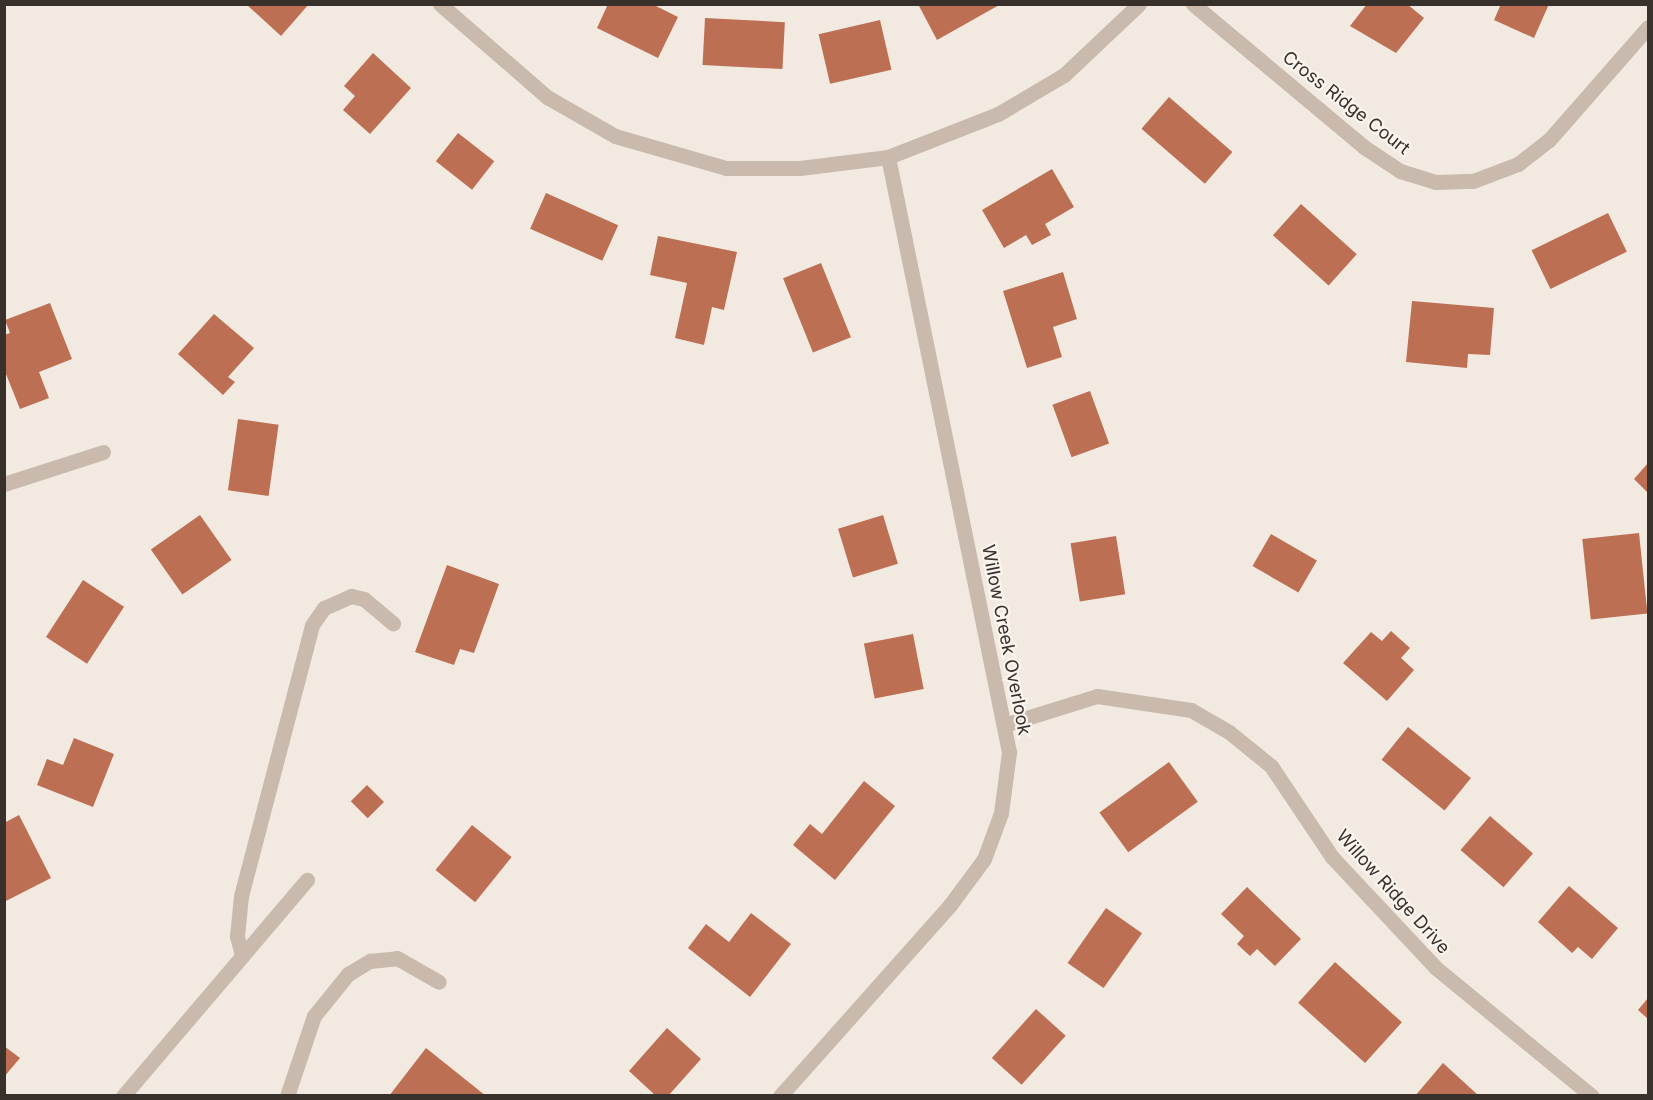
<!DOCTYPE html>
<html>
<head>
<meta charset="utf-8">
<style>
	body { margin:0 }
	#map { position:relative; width:1653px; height:1100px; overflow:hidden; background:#f2eae1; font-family:Inter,sans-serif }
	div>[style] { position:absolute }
	.building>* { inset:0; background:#bd6f54; transform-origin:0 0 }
	.minor>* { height:15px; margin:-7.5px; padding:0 7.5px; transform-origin:7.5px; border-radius:7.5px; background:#c9baad }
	span { translate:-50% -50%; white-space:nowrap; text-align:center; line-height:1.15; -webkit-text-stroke:4.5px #f9f4ed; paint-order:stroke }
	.street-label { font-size:18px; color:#38302b }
	.frame { position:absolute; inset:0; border:6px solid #38302b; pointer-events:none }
</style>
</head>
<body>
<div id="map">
	<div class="building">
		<div style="clip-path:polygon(246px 4px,309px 4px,281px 36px)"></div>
		<div style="clip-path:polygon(608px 4px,652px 4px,678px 17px,658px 58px,597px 28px)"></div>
		<div style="clip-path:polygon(918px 4px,1001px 4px,937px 40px)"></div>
		<div style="clip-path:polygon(1367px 4px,1407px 4px,1424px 18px,1396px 53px,1350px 26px)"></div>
		<div style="clip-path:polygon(1501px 4px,1549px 4px,1534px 38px,1494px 20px)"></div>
		<div style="left:705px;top:18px;width:80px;height:47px;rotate:3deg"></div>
		<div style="left:880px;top:20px;width:51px;height:63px;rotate:77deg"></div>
		<div style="clip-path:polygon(373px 53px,411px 88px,370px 134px,343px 110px,355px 96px,344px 86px)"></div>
		<div style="left:1169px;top:97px;width:84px;height:42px;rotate:41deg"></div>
		<div style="left:458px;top:133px;width:46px;height:36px;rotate:38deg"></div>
		<div style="clip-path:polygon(1052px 169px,1074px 207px,1045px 224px,1051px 235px,1032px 245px,1026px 235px,1004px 248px,982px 210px)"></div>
		<div style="left:546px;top:193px;width:79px;height:39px;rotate:24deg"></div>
		<div style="left:1301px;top:204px;width:75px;height:42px;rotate:42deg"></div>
		<div style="left:1608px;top:213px;width:43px;height:85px;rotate:64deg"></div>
		<div style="clip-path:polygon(658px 236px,737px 252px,724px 310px,712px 307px,704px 345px,675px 338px,687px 283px,650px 275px)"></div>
		<div style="left:821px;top:263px;width:80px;height:41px;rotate:68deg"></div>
		<div style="clip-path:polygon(1063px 272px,1077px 319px,1053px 327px,1062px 357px,1027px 368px,1003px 291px)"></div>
		<div style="clip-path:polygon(1412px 301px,1494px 308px,1490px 355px,1468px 354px,1467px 368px,1406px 362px)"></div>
		<div style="clip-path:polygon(50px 303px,72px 359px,39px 372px,49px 398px,20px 409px,4px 369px,4px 335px,10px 333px,5px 320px)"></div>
		<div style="clip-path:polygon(214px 314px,254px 348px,228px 377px,235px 382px,223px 395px,178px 354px)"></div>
		<div style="left:1090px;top:391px;width:56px;height:40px;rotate:70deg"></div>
		<div style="left:238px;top:419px;width:41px;height:72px;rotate:8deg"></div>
		<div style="clip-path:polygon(1648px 463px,1648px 493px,1634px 479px)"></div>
		<div style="left:200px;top:515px;width:55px;height:60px;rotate:55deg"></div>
		<div style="left:883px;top:515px;width:51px;height:47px;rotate:73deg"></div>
		<div style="left:1639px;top:533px;width:81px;height:57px;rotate:84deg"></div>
		<div style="left:1271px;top:534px;width:53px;height:37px;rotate:30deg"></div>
		<div style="left:1116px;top:536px;width:59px;height:46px;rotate:81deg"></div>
		<div style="clip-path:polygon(447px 565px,499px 584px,474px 653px,460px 649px,454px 665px,415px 652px)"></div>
		<div style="left:83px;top:580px;width:49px;height:68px;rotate:33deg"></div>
		<div style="clip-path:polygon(1391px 631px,1410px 648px,1401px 658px,1414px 670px,1387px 701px,1343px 663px,1371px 632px,1382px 641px)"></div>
		<div style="left:913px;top:634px;width:56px;height:50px;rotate:79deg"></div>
		<div style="left:1408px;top:727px;width:81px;height:42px;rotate:39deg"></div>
		<div style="clip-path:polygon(74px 738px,114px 754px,93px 807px,37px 785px,47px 759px,63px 765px)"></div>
		<div style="left:1169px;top:762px;width:49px;height:86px;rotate:54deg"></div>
		<div style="clip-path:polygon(864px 781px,895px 806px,835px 880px,793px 845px,810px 824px,822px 834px)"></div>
		<div style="left:367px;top:785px;width:24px;height:23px;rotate:45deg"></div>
		<div style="clip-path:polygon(19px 815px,51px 878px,4px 902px,4px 823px)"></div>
		<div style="left:1490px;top:816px;width:57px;height:45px;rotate:41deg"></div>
		<div style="left:472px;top:825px;width:51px;height:58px;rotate:39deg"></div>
		<div style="clip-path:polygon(1569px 886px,1618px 928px,1592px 959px,1578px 947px,1572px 953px,1538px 922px)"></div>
		<div style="clip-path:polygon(1247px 887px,1301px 939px,1275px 966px,1257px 949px,1250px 956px,1237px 944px,1244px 936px,1221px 914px)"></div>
		<div style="left:1106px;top:908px;width:44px;height:67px;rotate:35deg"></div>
		<div style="clip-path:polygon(751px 913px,791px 944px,750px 997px,688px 948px,706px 924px,729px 942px)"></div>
		<div style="left:1335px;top:962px;width:90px;height:55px;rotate:42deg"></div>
		<div style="clip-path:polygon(1648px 998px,1648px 1019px,1638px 1010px)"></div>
		<div style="left:1036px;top:1009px;width:40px;height:66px;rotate:42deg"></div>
		<div style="clip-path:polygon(667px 1028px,701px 1059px,668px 1096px,656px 1096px,629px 1071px)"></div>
		<div style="clip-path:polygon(4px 1046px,20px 1058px,4px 1077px)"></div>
		<div style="clip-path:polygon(426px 1048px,486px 1096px,389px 1096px)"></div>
		<div style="clip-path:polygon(1443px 1063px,1479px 1096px,1415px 1096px)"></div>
	</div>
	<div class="minor">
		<div style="left:440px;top:4px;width:142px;rotate:41deg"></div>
		<div style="left:547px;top:97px;width:78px;rotate:29.8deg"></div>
		<div style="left:615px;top:136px;width:116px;rotate:16.1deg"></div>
		<div style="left:726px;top:168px;width:74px"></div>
		<div style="left:800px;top:168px;width:89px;rotate:-7.1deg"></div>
		<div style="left:888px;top:157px;width:118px;rotate:-21.4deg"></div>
		<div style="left:998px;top:114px;width:77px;rotate:-30.6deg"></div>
		<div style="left:1064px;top:75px;width:103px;rotate:-43.4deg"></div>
		<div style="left:1193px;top:4px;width:223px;rotate:39.9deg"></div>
		<div style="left:1364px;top:147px;width:43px;rotate:33.7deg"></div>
		<div style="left:1400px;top:171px;width:37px;rotate:17deg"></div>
		<div style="left:1435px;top:182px;width:38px;rotate:-2deg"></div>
		<div style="left:1473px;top:181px;width:48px;rotate:-20.7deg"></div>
		<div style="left:1518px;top:164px;width:39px;rotate:-38deg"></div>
		<div style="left:1549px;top:140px;width:150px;rotate:-48.8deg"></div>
		<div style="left:4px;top:484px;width:104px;rotate:-17.9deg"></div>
		<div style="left:1004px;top:725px;width:97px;rotate:-17.3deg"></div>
		<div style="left:1097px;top:696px;width:95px;rotate:8.5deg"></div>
		<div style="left:1191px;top:710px;width:44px;rotate:30.1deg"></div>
		<div style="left:1229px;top:732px;width:54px;rotate:39deg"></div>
		<div style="left:1271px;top:766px;width:110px;rotate:56.2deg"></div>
		<div style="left:1332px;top:857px;width:152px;rotate:46.9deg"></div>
		<div style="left:1436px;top:968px;width:202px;rotate:39.4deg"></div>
		<div style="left:242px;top:955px;width:20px;rotate:-105deg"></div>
		<div style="left:237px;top:936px;width:40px;rotate:-84.3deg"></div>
		<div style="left:241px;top:896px;width:280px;rotate:-75.3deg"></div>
		<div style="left:312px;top:625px;width:21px;rotate:-55deg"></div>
		<div style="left:324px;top:608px;width:30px;rotate:-24deg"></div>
		<div style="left:351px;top:596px;width:13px;rotate:13deg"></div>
		<div style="left:364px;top:599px;width:38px;rotate:40deg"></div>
		<div style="left:123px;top:1096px;width:284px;rotate:-49.6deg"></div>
		<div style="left:287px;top:1096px;width:84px;rotate:-71.4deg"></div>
		<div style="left:314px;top:1016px;width:54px;rotate:-51deg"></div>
		<div style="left:348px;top:974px;width:26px;rotate:-31deg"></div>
		<div style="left:370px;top:961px;width:27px;rotate:-6deg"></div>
		<div style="left:397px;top:958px;width:48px;rotate:29.7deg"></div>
		<div style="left:780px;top:1096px;width:256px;rotate:-48.3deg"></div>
		<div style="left:950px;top:905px;width:57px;rotate:-53.5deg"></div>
		<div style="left:984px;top:859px;width:49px;rotate:-69.7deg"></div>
		<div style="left:1001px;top:813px;width:62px;rotate:-82.5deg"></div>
		<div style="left:1009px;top:752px;width:607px;rotate:-101.49deg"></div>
	</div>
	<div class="street-label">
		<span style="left:1346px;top:103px;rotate:38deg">Cross Ridge Court</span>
		<span style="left:1006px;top:640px;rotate:79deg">Willow Creek Overlook</span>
		<span style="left:1393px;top:892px;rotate:48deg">Willow Ridge Drive</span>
	</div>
	<div class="frame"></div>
</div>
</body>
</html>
